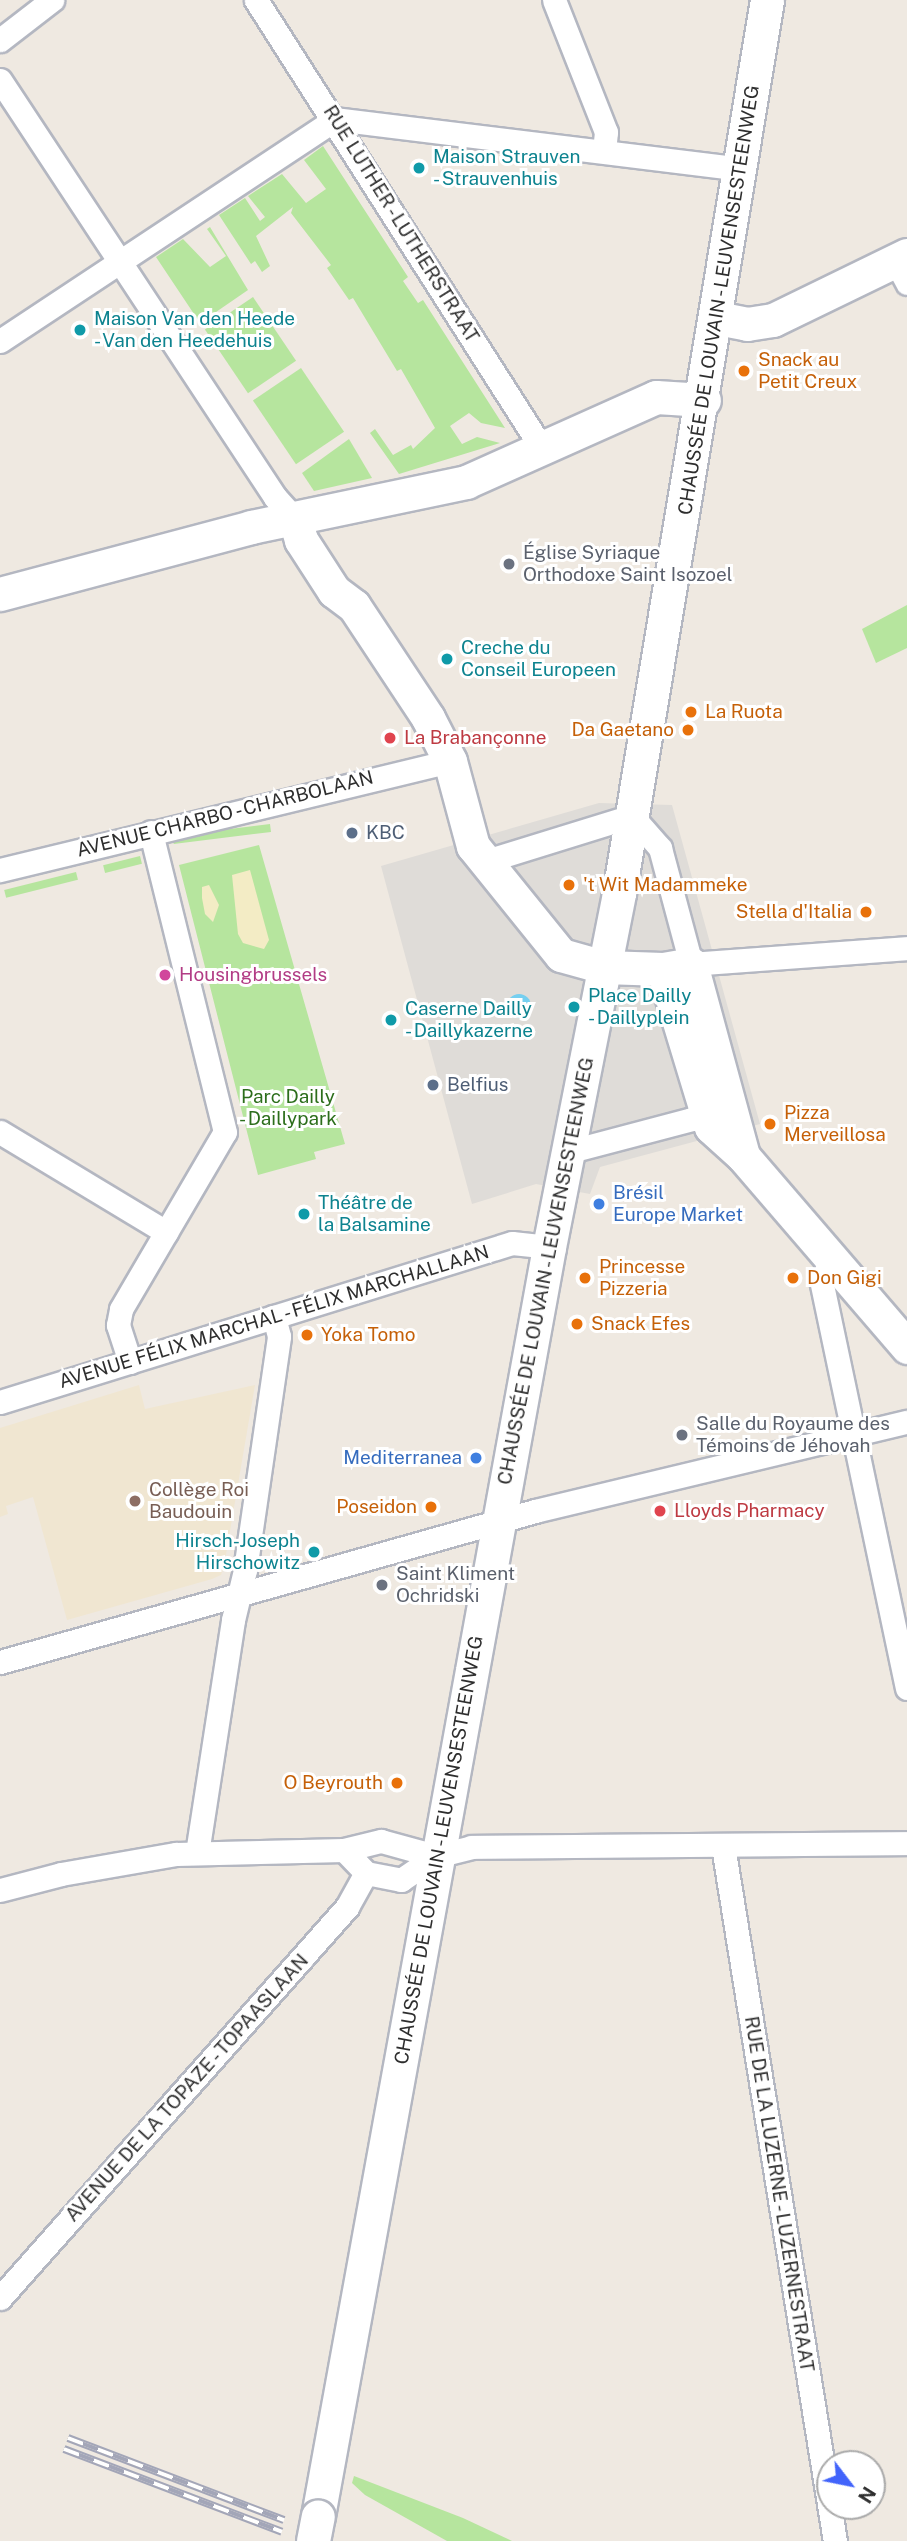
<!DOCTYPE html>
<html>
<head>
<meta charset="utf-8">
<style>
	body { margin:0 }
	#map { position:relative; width:907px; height:2541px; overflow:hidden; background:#efe9e1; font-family:"Public Sans",sans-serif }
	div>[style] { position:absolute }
	.education>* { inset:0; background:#f0e6d1 }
	.green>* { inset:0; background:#b6e59e; transform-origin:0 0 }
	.sand>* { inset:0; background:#f3ecc5 }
	.plaza>* { inset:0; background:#dfdcd8 }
	.water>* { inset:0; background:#75cff0 }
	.round { border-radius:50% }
	.roads { filter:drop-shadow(2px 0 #b4b7c1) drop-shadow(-2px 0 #b4b7c1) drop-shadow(0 2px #b4b7c1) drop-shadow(0 -2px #b4b7c1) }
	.street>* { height:23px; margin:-11.5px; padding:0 11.5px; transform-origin:11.5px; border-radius:11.5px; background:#fff }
	.secondary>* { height:33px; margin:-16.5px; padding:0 16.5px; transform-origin:16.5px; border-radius:16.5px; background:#fff }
	.rail>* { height:8px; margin-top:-4px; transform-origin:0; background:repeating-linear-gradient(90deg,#fff 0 16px,#a3a6b8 0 32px); box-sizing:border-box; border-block:2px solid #a3a6b8 }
	.bridges { filter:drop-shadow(2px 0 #b4b7c1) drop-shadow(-2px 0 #b4b7c1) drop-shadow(0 2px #b4b7c1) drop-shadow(0 -2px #b4b7c1) }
	.secondary-bridge>* { height:33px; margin:-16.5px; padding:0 16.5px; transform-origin:16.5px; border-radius:16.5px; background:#fff }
	.dots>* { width:19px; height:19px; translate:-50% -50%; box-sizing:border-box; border:4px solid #fff; border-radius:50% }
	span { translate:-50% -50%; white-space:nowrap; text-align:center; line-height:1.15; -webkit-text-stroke:6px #fff; paint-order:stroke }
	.culture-label { font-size:19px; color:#0d838f }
	.left { translate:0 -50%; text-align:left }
	.right { translate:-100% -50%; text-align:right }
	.street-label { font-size:19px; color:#2e2e2e }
	.food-label { font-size:19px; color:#c56008 }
	.worship-label { font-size:19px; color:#5b616d }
	.health-label { font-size:19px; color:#be3a42 }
	.service-label { font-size:19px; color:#4e5e75 }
	.hotel-label { font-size:19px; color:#b23c85 }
	.park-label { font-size:19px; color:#2c6e1b }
	.shop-label { font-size:19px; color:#366cbe }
	.education-label { font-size:19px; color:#785e54 }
	.north { position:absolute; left:816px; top:2450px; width:70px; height:70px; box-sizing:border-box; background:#fff; border:2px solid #ababab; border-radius:50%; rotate:122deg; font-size:19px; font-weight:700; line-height:28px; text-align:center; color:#2e2e2e }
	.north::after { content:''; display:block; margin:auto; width:24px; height:32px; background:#4264fb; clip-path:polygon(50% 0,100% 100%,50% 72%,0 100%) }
</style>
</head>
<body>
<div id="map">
	<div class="education">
		<div style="clip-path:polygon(139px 1385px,145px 1409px,255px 1385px,224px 1566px,221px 1575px,212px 1579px,67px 1620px,33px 1497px,6px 1506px,8px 1514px,0 1517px,0 1428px)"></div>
	</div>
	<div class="green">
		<div style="clip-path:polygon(323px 146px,408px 277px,403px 281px,418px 303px,423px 300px,505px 428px,481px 423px,469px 413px,450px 426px,462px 444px,477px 437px,500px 443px,399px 474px,370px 433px,375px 429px,393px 455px,411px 445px,413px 449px,435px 428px,401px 369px,397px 371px,353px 298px,349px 300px,327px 268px,331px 265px,291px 213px,293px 207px,256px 236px,270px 266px,262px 272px,255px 261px,251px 264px,219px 215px,245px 198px,260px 221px,265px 217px,248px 196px,282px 174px,306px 203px,326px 189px,304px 160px)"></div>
		<div style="clip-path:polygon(210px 227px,248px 290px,200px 323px,156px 257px,183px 239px,210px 267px,226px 256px,207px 229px)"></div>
		<div style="left:253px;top:297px;width:77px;height:58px;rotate:56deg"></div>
		<div style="left:301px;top:368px;width:77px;height:58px;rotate:56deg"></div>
		<div style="clip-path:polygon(349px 439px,372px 478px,314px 491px,302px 473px)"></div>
		<div style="clip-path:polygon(907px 605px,907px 648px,876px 663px,862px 629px)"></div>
		<div style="left:270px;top:824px;width:8px;height:98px;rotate:83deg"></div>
		<div style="clip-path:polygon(259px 845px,345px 1144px,314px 1152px,316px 1159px,258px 1175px,179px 865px)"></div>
		<div style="left:140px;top:856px;width:8px;height:38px;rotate:76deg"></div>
		<div style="left:76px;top:872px;width:8px;height:74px;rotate:76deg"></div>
		<div style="clip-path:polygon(354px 2476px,463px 2518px,512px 2541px,447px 2541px,365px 2495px,352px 2483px)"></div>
	</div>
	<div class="sand">
		<div style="clip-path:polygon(250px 870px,269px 940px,264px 949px,243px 943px,238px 934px,232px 875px)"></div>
		<div style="clip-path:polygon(209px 885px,219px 905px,213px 922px,205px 914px,202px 898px,202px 887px)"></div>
	</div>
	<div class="plaza">
		<div style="clip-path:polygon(599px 803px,672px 805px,760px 1124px,600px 1167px,590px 1194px,536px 1184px,472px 1204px,381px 866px)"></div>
	</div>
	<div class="water">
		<div class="round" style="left:507px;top:994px;width:24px;height:24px"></div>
	</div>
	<div class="roads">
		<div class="street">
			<div style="left:256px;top:0;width:534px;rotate:57.47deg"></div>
			<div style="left:554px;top:0;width:142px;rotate:68.5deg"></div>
			<div style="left:606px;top:132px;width:18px;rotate:96deg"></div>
			<div style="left:0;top:40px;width:66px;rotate:-37.6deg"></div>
			<div style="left:0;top:80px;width:500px;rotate:56.6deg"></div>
			<div style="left:275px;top:497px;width:30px;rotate:48deg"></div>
			<div style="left:895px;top:260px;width:26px;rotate:62deg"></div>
			<div style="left:0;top:341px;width:402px;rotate:-33.5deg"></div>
			<div style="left:335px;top:119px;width:409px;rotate:7deg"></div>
			<div style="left:483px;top:862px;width:156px;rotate:-17.2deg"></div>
			<div style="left:632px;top:816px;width:43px;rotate:48.8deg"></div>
			<div style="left:660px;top:848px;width:120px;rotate:75deg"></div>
			<div style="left:691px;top:964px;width:217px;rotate:-4.2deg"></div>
			<div style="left:0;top:870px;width:463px;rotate:-13.6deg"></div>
			<div style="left:0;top:1132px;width:194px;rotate:31.1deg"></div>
			<div style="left:567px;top:1152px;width:129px;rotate:-14.8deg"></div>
			<div style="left:692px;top:1119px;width:29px;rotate:-6deg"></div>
			<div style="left:832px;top:1260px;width:23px;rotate:119deg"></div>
			<div style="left:821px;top:1280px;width:417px;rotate:78.1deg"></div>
			<div style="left:130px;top:1362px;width:39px;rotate:-108deg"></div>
			<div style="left:118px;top:1325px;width:16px;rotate:-79deg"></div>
			<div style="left:121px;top:1309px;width:205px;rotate:-59.6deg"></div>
			<div style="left:225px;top:1132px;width:309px;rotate:-103.9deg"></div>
			<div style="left:0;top:1402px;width:536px;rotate:-17.25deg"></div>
			<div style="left:512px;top:1243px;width:37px;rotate:6deg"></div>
			<div style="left:0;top:1662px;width:556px;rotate:-15.76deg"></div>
			<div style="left:535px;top:1511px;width:382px;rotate:-13.5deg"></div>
			<div style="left:723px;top:1846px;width:704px;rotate:80.85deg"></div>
			<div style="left:344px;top:1850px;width:32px;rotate:46deg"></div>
			<div style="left:366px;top:1873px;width:36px;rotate:11deg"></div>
			<div style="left:401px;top:1880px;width:42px;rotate:-34.4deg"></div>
			<div style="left:436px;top:1856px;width:36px;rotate:-14deg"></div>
			<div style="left:471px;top:1847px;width:436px;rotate:-0.5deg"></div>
			<div style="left:197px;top:1853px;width:236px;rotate:-81.2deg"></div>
			<div style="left:233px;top:1620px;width:51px;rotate:-76.5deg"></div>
			<div style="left:245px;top:1570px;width:236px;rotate:-81.7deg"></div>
			<div style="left:279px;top:1336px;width:20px;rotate:-105deg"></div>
			<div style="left:0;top:1890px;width:63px;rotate:-14.7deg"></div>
			<div style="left:61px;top:1874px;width:117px;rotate:-9.9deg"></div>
			<div style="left:176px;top:1854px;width:168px;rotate:-1.4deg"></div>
			<div style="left:344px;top:1850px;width:38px;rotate:-14deg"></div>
			<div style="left:381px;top:1841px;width:57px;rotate:15.3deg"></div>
			<div style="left:0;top:2298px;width:523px;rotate:-48.41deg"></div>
			<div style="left:347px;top:1907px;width:39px;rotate:-61deg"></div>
		</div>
		<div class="secondary">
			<div style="left:717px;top:318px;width:31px;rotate:11deg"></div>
			<div style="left:747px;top:324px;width:26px;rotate:-9deg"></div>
			<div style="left:773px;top:320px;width:149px;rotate:-25.9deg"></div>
			<div style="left:295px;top:519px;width:22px;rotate:74deg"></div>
			<div style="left:301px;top:540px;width:61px;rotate:57.1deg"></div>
			<div style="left:334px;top:591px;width:25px;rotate:37deg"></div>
			<div style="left:354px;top:606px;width:134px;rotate:56.5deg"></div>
			<div style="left:428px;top:718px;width:48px;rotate:62.9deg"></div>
			<div style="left:450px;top:761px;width:88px;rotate:74.9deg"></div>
			<div style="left:473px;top:846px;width:140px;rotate:51.1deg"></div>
			<div style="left:561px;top:955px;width:45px;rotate:15.6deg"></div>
			<div style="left:604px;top:967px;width:59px;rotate:1.9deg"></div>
			<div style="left:663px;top:969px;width:28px;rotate:-10deg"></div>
			<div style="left:691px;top:964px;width:199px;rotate:74.8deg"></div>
			<div style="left:0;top:594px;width:260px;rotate:-14.9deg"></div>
			<div style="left:251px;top:527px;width:220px;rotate:-11.8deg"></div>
			<div style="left:466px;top:482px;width:208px;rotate:-24.1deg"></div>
			<div style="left:656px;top:397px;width:48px;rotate:3.6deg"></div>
			<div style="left:663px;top:969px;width:165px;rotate:73.1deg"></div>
			<div style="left:711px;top:1127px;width:43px;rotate:42.2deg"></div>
			<div style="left:743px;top:1156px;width:252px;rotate:49.3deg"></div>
			<div style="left:318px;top:2516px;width:1290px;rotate:-79.68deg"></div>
			<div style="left:549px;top:1247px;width:361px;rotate:-78.8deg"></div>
			<div style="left:619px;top:893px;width:905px;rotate:-80.59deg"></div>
		</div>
	</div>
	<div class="rail">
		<div style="left:68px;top:2438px;width:231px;rotate:20.8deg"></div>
		<div style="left:64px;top:2449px;width:233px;rotate:20.8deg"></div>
	</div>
	<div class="bridges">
		<div class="secondary-bridge">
			<div style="left:313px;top:2541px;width:25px;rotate:-79deg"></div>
		</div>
	</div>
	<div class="dots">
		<div style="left:419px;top:168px;background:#0f9aa8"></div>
		<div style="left:80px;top:330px;background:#0f9aa8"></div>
		<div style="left:744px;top:371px;background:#e8710a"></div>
		<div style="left:509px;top:564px;background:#6b7280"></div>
		<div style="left:447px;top:659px;background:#0f9aa8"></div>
		<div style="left:691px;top:712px;background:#e8710a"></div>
		<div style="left:688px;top:730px;background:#e8710a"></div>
		<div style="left:390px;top:738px;background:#e0444e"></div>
		<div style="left:352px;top:833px;background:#5c6f8a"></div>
		<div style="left:569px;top:885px;background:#e8710a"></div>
		<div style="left:866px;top:912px;background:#e8710a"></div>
		<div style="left:165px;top:975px;background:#d1479c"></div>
		<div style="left:574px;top:1007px;background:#0f9aa8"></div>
		<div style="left:391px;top:1020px;background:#0f9aa8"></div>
		<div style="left:433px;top:1085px;background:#5c6f8a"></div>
		<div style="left:770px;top:1124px;background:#e8710a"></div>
		<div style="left:599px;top:1204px;background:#3f7fe0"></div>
		<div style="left:304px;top:1214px;background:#0f9aa8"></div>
		<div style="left:585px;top:1278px;background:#e8710a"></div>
		<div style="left:793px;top:1278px;background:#e8710a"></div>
		<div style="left:577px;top:1324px;background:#e8710a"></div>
		<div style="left:307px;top:1335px;background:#e8710a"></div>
		<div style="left:682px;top:1435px;background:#6b7280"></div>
		<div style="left:476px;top:1458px;background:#3f7fe0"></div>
		<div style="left:135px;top:1501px;background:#8d6e63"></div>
		<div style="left:431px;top:1507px;background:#e8710a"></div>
		<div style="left:660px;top:1511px;background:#e0444e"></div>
		<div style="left:314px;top:1552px;background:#0f9aa8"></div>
		<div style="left:382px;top:1585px;background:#6b7280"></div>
		<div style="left:397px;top:1783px;background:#e8710a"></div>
	</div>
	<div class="culture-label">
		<span class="left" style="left:433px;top:168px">Maison Strauven<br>- Strauvenhuis</span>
		<span class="left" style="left:94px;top:330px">Maison Van den Heede<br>- Van den Heedehuis</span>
		<span class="left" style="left:461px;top:659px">Creche du<br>Conseil Europeen</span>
		<span class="left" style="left:588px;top:1007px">Place Dailly<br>- Daillyplein</span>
		<span class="left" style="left:405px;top:1020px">Caserne Dailly<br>- Daillykazerne</span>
		<span class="left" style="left:318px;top:1214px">Théâtre de<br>la Balsamine</span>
		<span class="right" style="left:300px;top:1552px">Hirsch-Joseph<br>Hirschowitz</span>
	</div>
	<div class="street-label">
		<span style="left:401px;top:224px;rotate:58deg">RUE LUTHER - LUTHERSTRAAT</span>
		<span style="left:719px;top:300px;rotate:-81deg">CHAUSSÉE DE LOUVAIN - LEUVENSESTEENWEG</span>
		<span style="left:225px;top:814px;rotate:-14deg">AVENUE CHARBO - CHARBOLAAN</span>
		<span style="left:546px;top:1271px;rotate:-79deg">CHAUSSÉE DE LOUVAIN - LEUVENSESTEENWEG</span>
		<span style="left:274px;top:1317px;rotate:-17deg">AVENUE FÉLIX MARCHAL - FÉLIX MARCHALLAAN</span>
		<span style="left:439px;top:1850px;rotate:-80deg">CHAUSSÉE DE LOUVAIN - LEUVENSESTEENWEG</span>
		<span style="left:187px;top:2088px;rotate:-48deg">AVENUE DE LA TOPAZE - TOPAASLAAN</span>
		<span style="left:779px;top:2194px;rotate:81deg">RUE DE LA LUZERNE - LUZERNESTRAAT</span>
	</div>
	<div class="food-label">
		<span class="left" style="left:758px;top:371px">Snack au<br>Petit Creux</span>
		<span class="left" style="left:705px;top:712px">La Ruota</span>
		<span class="right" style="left:674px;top:730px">Da Gaetano</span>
		<span class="left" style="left:583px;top:885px">'t Wit Madammeke</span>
		<span class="right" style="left:852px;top:912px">Stella d'Italia</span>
		<span class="left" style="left:784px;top:1124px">Pizza<br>Merveillosa</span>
		<span class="left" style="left:599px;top:1278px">Princesse<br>Pizzeria</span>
		<span class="left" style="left:807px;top:1278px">Don Gigi</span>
		<span class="left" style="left:591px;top:1324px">Snack Efes</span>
		<span class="left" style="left:321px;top:1335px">Yoka Tomo</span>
		<span class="right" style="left:417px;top:1507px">Poseidon</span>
		<span class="right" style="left:383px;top:1783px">O Beyrouth</span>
	</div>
	<div class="worship-label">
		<span class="left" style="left:523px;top:564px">Église Syriaque<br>Orthodoxe Saint Isozoel</span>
		<span class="left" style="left:696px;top:1435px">Salle du Royaume des<br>Témoins de Jéhovah</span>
		<span class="left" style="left:396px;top:1585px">Saint Kliment<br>Ochridski</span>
	</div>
	<div class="health-label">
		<span class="left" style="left:404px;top:738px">La Brabançonne</span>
		<span class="left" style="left:674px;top:1511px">Lloyds Pharmacy</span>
	</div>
	<div class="service-label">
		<span class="left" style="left:366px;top:833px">KBC</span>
		<span class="left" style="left:447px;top:1085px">Belfius</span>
	</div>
	<div class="hotel-label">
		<span class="left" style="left:179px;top:975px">Housingbrussels</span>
	</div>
	<div class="park-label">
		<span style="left:288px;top:1108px">Parc Dailly<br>- Daillypark</span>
	</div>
	<div class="shop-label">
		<span class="left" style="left:613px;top:1204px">Brésil<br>Europe Market</span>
		<span class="right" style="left:462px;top:1458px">Mediterranea</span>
	</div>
	<div class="education-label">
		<span class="left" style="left:149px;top:1501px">Collège Roi<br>Baudouin</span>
	</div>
	<div class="north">N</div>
</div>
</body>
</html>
